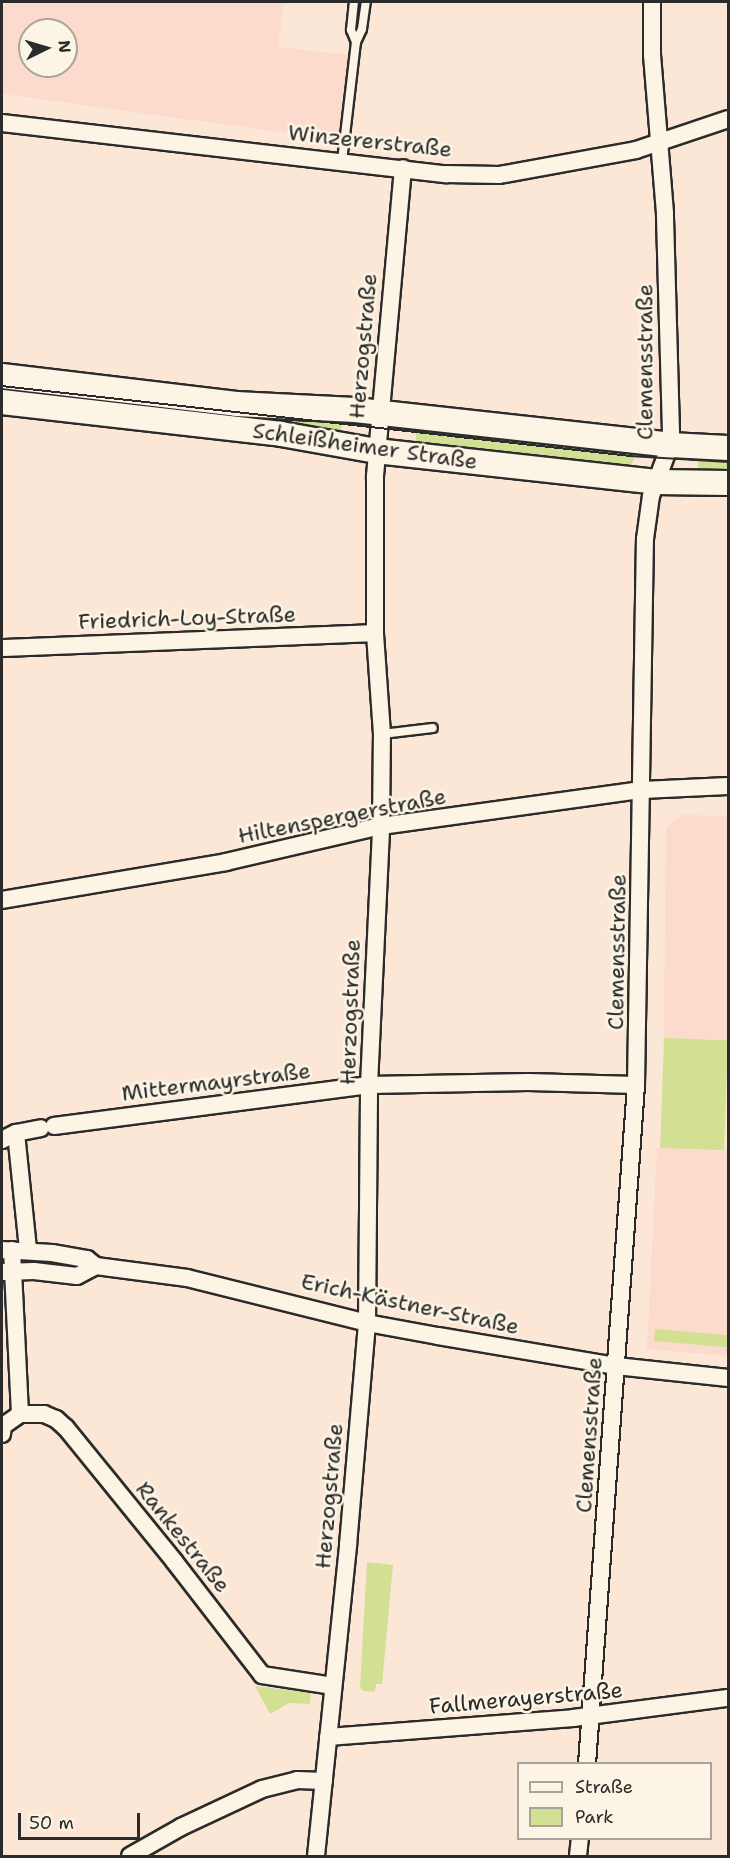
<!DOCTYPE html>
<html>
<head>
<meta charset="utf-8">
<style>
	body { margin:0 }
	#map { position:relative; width:730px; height:1858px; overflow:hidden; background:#fce6d6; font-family:"Shantell Sans",sans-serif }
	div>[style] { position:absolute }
	.built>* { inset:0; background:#fcdbcc }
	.green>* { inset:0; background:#d2e093; transform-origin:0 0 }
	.roads { filter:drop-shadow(2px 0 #2b2b2b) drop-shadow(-2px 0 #2b2b2b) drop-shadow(0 2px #2b2b2b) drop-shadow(0 -2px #2b2b2b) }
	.lane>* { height:8px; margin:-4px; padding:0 4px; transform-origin:4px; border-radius:4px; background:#fcf5e5 }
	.street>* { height:16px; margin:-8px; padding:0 8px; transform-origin:8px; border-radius:8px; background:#fcf5e5 }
	.secondary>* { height:24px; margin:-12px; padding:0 12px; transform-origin:12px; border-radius:12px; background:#fcf5e5 }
	.tram>* { height:1.5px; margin:-0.75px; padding:0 0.75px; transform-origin:0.75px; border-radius:0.75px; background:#2b2b2b }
	span { translate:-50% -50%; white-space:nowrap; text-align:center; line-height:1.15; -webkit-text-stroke:5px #fcf5e5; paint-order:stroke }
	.street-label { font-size:22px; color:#2b2b2b }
	.frame { position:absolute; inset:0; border:3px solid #2b2b2b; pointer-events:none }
	.legend { position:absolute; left:517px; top:1762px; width:195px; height:78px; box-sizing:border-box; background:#fcf5e5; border:2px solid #a8a49b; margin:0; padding:8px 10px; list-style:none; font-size:18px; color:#2b2b2b }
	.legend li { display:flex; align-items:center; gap:12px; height:30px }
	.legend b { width:30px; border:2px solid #a8a49b }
	.north { position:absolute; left:18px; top:18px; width:60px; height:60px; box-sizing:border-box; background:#fcf5e5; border:2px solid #a8a49b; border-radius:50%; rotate:85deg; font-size:16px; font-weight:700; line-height:24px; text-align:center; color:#2b2b2b }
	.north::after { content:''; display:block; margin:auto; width:21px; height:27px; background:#2b2b2b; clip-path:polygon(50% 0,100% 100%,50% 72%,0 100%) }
	.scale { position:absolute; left:18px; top:1813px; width:122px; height:27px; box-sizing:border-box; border:3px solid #2b2b2b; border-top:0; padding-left:8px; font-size:18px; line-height:21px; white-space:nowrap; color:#2b2b2b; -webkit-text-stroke:4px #fcf5e5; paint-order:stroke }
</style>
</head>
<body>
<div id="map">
	<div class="built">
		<div style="clip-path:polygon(evenodd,8px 2px,284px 2px,278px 47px,349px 55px,338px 140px,2px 94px,2px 8px,8px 2px,30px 30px,66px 30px,66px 66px,30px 66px,30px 30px)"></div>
		<div style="clip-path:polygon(682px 815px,728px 816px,728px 1040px,664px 1038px,666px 828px)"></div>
		<div style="clip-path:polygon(657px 1148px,728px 1151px,728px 1356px,647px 1349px)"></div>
	</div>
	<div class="green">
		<div style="clip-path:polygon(2px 383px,342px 422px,341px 433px,2px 398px)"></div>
		<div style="clip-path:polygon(416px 426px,454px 433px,563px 446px,638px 450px,628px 472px,505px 453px,416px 444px)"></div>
		<div style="clip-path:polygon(728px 457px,728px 475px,691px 475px,693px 470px,698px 470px,698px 458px)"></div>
		<div style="left:664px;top:1038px;width:64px;height:110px;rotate:2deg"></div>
		<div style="left:655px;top:1329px;width:73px;height:12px;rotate:5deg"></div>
		<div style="clip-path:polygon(367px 1562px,393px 1565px,382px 1684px,376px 1684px,375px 1692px,363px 1691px,360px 1687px)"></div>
		<div style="clip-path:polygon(255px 1686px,311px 1693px,310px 1704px,289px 1703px,270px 1714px)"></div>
	</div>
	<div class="roads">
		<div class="lane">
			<div style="left:356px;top:42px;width:14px;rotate:-65deg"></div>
			<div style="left:362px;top:29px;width:27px;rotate:-82deg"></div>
			<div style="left:342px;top:161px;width:120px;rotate:-83.3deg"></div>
			<div style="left:356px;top:42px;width:13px;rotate:-113deg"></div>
			<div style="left:351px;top:30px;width:28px;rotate:-84deg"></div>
			<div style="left:382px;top:734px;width:51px;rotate:-6.7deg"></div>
		</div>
		<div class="street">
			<div style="left:2px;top:123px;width:447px;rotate:6.6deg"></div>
			<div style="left:446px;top:174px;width:53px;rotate:1.1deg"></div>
			<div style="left:499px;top:175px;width:139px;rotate:-10.3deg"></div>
			<div style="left:636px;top:150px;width:97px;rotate:-18.6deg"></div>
			<div style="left:2px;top:648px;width:373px;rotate:-2.3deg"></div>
			<div style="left:2px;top:900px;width:227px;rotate:-9.6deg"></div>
			<div style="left:226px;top:862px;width:159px;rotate:-13.1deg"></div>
			<div style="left:381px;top:826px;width:263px;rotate:-7.9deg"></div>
			<div style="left:642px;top:790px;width:86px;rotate:-2.7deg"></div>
			<div style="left:54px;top:1126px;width:318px;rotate:-7.4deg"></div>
			<div style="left:369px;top:1085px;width:159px;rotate:-1.1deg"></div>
			<div style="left:528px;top:1082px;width:108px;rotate:1.6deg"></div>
			<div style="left:16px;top:1133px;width:118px;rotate:84.1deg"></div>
			<div style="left:2px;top:1140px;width:16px;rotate:-27deg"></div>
			<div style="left:16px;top:1133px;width:25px;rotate:-11deg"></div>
			<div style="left:2px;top:1250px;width:50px;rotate:3.4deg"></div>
			<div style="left:52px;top:1253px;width:36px;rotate:10deg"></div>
			<div style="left:87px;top:1259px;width:11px;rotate:38deg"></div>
			<div style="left:96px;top:1266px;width:92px;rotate:7.5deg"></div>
			<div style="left:187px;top:1278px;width:186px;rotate:14deg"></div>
			<div style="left:367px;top:1323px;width:72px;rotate:10.4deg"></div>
			<div style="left:438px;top:1336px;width:181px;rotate:9.6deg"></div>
			<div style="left:616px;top:1366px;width:113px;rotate:6.1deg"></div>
			<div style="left:12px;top:1250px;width:164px;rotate:87.2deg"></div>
			<div style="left:3px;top:1272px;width:31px;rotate:-2deg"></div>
			<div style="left:34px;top:1271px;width:43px;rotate:6.6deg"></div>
			<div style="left:77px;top:1276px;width:21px;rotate:-28deg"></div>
			<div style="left:2px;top:1434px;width:8px;rotate:-83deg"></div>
			<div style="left:3px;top:1426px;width:21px;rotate:-35deg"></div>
			<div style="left:20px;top:1414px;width:24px"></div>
			<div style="left:44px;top:1414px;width:13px;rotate:23deg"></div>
			<div style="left:56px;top:1419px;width:13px;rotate:42deg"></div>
			<div style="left:66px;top:1428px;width:171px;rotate:50.9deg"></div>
			<div style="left:174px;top:1561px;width:144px;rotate:52.3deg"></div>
			<div style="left:262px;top:1675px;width:72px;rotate:8.8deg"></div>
			<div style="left:328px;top:1737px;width:246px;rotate:-4.4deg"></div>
			<div style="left:573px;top:1718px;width:156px;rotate:-7.4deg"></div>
			<div style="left:587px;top:1764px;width:681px;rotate:-85.87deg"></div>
			<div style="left:636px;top:1085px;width:546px;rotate:-89.06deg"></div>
			<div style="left:645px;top:539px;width:43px;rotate:-82.1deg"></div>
			<div style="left:651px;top:496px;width:54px;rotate:-69.6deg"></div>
			<div style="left:670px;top:445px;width:13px;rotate:-86deg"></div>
			<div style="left:671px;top:432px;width:219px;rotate:-91.6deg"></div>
			<div style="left:665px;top:213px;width:159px;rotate:-94.7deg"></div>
			<div style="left:652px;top:55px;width:53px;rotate:-90deg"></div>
			<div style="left:130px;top:1856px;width:59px;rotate:-29.6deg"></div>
			<div style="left:181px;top:1827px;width:89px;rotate:-25.1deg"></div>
			<div style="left:262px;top:1789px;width:36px;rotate:-14deg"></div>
			<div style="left:297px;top:1780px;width:27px;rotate:2deg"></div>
			<div style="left:316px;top:1856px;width:313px;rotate:-84.1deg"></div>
			<div style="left:348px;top:1545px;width:223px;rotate:-85.1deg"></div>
			<div style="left:367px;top:1323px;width:238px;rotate:-89.5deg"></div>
			<div style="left:369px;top:1085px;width:259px;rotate:-87.3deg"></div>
			<div style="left:381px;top:826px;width:92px;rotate:-89.4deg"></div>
			<div style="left:382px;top:734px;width:101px;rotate:-94deg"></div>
			<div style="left:375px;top:633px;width:157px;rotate:-90deg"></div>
			<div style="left:375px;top:476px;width:309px;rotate:-84.8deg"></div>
			<div style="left:578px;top:1856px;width:18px;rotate:-84deg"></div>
		</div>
		<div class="secondary">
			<div style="left:2px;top:376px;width:236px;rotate:6.8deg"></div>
			<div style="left:236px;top:404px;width:119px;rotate:2.9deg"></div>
			<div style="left:355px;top:410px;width:317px;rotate:6.3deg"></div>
			<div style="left:670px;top:445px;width:58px;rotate:3deg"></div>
			<div style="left:2px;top:402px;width:281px;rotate:6.5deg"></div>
			<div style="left:281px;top:434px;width:97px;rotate:10.1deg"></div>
			<div style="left:376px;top:451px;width:282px;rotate:6.3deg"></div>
			<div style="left:656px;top:482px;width:72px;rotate:0.8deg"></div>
		</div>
	</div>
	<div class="tram">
		<div style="left:2px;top:386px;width:633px;rotate:6.35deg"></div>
		<div style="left:631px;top:456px;width:97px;rotate:3.5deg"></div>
	</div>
	<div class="street-label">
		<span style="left:370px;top:141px;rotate:6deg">Winzererstraße</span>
		<span style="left:363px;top:346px;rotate:-85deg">Herzogstraße</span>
		<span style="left:645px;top:362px;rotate:-90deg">Clemensstraße</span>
		<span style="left:365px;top:446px;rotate:8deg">Schleißheimer Straße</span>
		<span style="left:187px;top:618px;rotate:-2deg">Friedrich-Loy-Straße</span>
		<span style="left:342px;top:816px;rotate:-11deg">Hiltenspergerstraße</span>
		<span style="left:617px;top:952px;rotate:-89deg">Clemensstraße</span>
		<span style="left:350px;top:1012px;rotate:-88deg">Herzogstraße</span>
		<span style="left:216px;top:1082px;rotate:-7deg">Mittermayrstraße</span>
		<span style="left:410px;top:1304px;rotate:12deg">Erich-Kästner-Straße</span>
		<span style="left:589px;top:1435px;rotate:-86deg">Clemensstraße</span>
		<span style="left:329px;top:1496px;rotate:-85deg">Herzogstraße</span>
		<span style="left:183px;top:1537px;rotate:51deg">Rankestraße</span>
		<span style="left:526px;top:1698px;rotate:-5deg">Fallmerayerstraße</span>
	</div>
	<div class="frame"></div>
	<ul class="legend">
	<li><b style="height:8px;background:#fcf5e5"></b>Straße</li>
	<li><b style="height:16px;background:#d2e093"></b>Park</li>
	</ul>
	<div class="north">N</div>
	<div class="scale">50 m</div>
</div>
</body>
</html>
